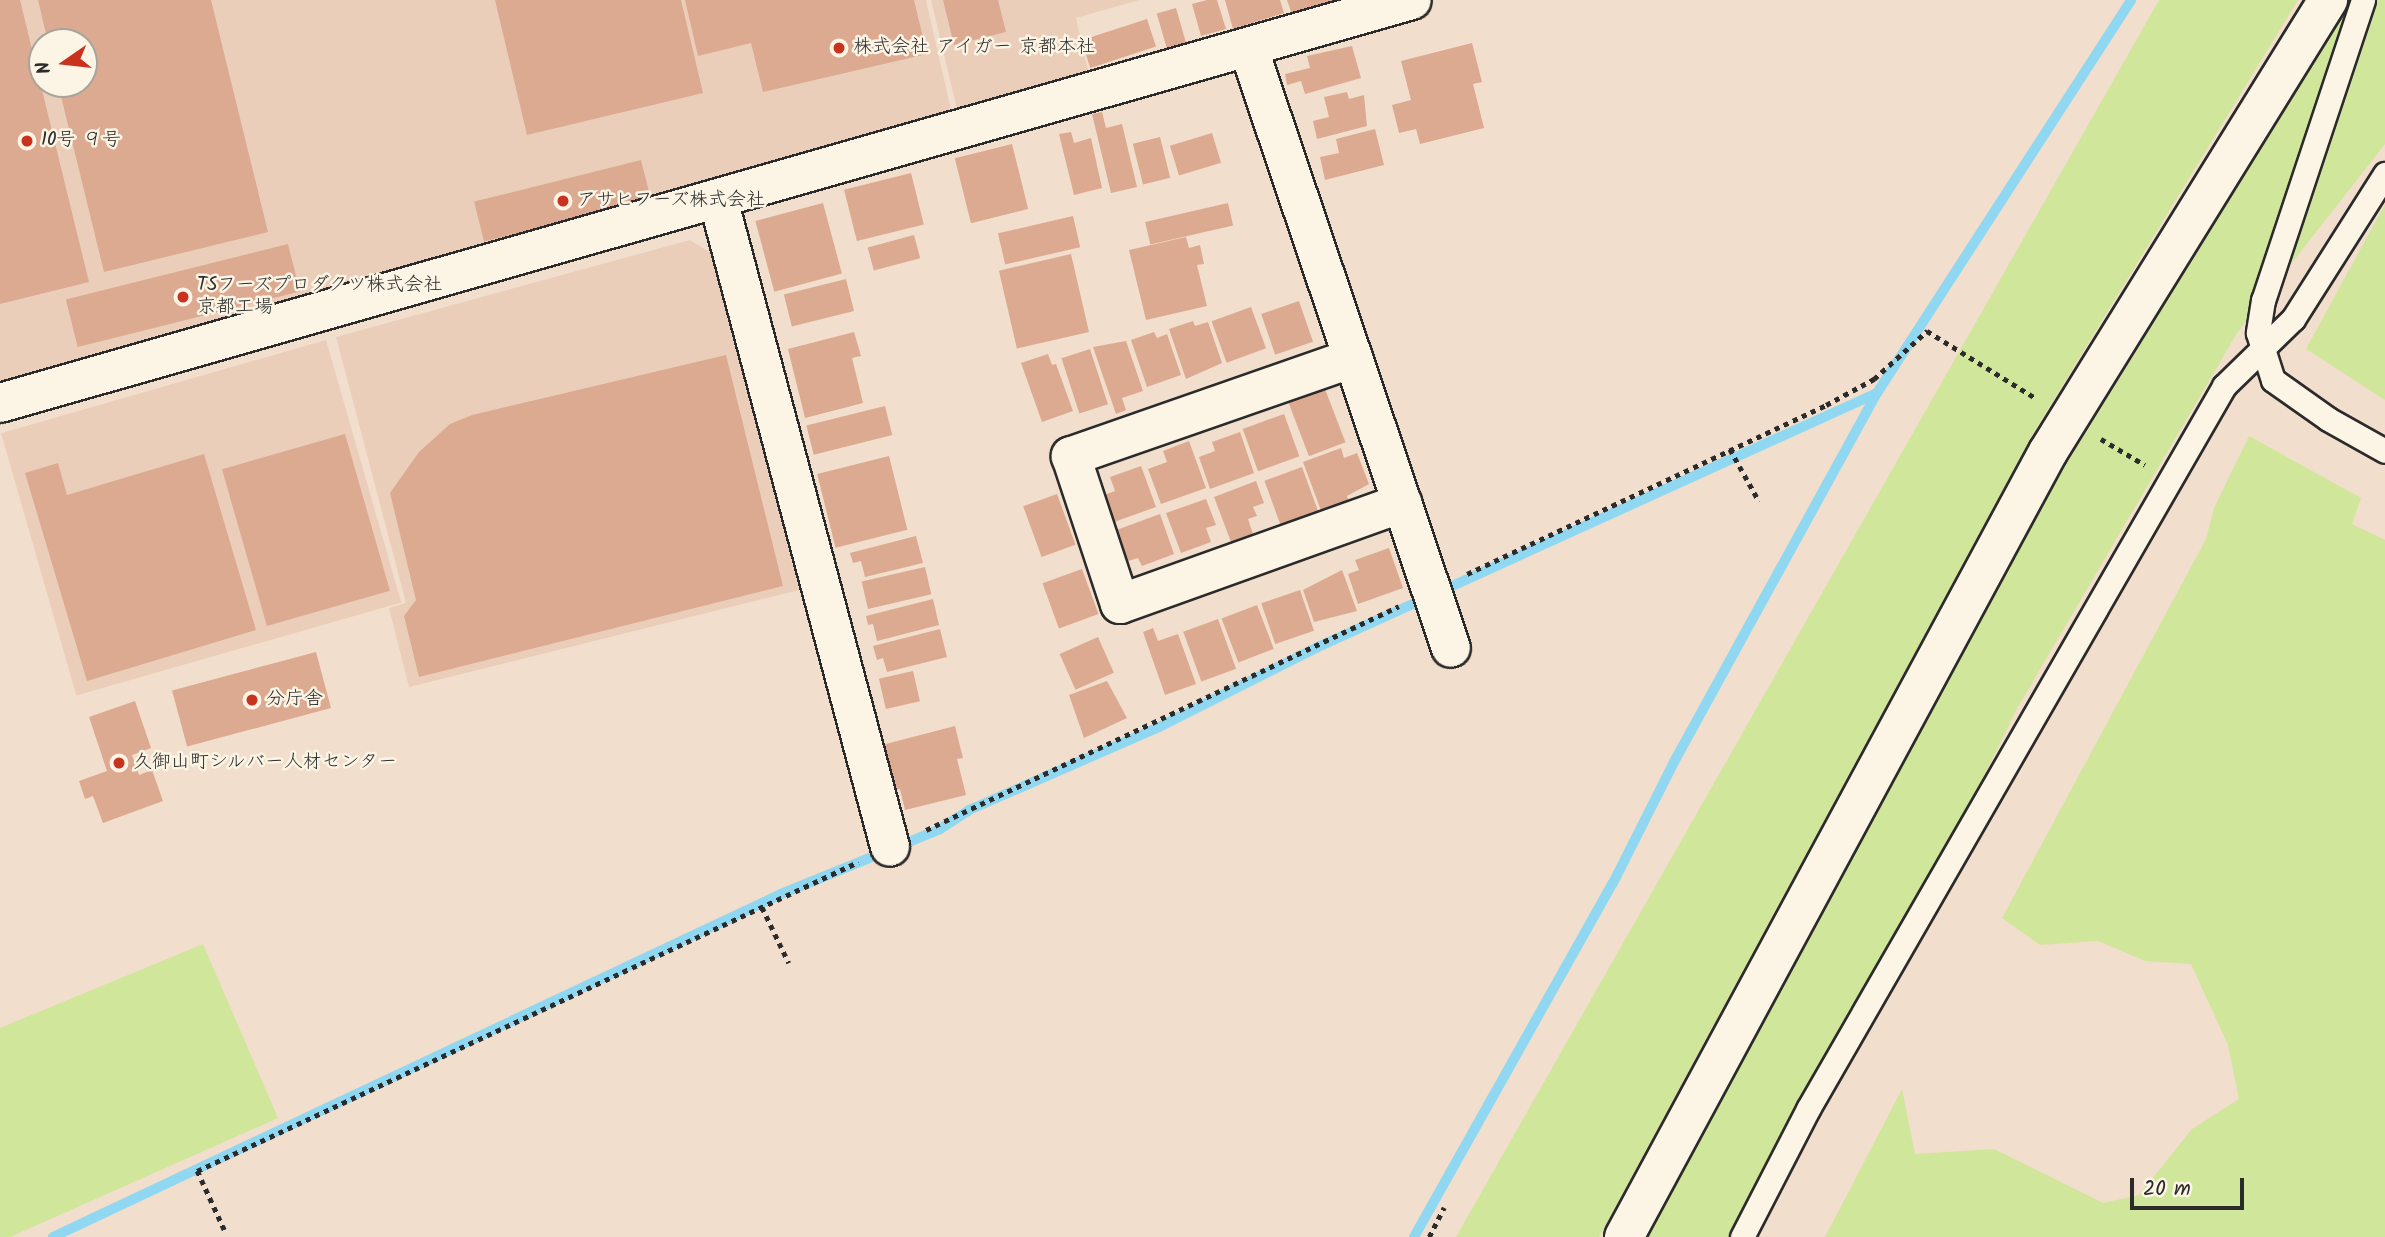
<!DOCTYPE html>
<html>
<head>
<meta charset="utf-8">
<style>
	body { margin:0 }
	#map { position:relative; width:2385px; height:1237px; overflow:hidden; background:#f2decc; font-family:Kalam,"Klee One",sans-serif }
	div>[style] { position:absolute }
	.built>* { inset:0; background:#ebceba; transform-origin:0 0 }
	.green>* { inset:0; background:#d0e69b }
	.stream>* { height:10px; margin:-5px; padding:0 5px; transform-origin:5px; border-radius:5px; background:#90d8f1 }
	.building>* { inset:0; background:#dcaa90; transform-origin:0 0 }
	.path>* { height:4.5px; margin-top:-2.25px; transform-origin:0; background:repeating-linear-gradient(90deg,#2b2b2b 0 5px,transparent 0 10px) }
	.roads { filter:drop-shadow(2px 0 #2b2b2b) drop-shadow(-2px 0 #2b2b2b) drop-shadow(0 2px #2b2b2b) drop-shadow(0 -2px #2b2b2b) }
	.service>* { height:23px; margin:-11.5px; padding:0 11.5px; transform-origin:11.5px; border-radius:11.5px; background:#fcf5e5 }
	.minor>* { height:38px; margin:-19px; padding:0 19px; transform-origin:19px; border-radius:19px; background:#fcf5e5 }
	.dots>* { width:19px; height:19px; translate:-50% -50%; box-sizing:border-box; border:4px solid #fcf5e5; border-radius:50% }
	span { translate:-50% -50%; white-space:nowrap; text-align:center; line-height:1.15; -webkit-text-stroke:5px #fcf5e5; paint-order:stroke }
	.poi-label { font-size:19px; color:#2b2b2b }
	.left { translate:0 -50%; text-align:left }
	.north { position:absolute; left:28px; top:28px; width:70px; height:70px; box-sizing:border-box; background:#fcf5e5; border:2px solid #a8a49b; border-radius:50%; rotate:256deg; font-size:19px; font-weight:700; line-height:28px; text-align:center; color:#2b2b2b }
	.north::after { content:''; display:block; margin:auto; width:24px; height:32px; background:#c8321e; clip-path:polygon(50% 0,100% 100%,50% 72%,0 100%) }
	.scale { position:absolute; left:2130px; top:1178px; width:114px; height:32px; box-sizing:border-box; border:4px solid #2b2b2b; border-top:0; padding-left:9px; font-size:21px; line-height:24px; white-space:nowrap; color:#2b2b2b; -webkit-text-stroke:5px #fcf5e5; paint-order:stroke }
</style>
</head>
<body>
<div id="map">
	<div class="built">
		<div style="clip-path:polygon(evenodd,0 0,926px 0,951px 110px,473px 256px,0 385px,0 0,42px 42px,84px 42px,84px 84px,42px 84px,42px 42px)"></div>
		<div style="clip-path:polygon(931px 0,1139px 0,1076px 18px,1089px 75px,957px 109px)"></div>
		<div style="clip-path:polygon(690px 240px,714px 255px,799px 590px,409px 687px,389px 608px,406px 603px,336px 337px)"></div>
		<div style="left:326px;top:340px;width:273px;height:338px;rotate:74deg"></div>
	</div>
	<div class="green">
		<div style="clip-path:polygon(2159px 0,2298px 0,2034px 432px,1599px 1237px,1456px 1237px)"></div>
		<div style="clip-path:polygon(2353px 0,2385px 0,2385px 144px,2237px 333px,2018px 707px,1756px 1237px,1641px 1237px,1898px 737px)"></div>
		<div style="clip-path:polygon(2385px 204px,2385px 400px,2306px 349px)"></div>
		<div style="clip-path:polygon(2249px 436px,2361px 498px,2352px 524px,2385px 540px,2385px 1237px,1825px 1237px,1902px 1089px,1915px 1154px,1994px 1149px,2103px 1203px,2139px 1195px,2192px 1129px,2239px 1099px,2228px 1045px,2191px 964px,2145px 961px,2098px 941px,2040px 945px,2002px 918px,2206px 539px,2214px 508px)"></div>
		<div style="clip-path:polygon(203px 944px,278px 1118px,10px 1237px,0 1237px,0 1028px)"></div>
	</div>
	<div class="stream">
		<div style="left:53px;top:1237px;width:805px;rotate:-25.23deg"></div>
		<div style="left:781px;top:894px;width:172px;rotate:-22.2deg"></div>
		<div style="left:940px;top:829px;width:35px;rotate:-33deg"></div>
		<div style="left:969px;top:810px;width:207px;rotate:-23.6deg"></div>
		<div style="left:1159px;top:727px;width:178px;rotate:-26.7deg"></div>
		<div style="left:1318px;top:647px;width:614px;rotate:-24.44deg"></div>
		<div style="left:1414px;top:1237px;width:406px;rotate:-60.7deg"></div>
		<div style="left:1613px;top:883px;width:136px;rotate:-63.2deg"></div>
		<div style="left:1674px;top:762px;width:421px;rotate:-61.2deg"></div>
		<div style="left:1877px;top:393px;width:468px;rotate:-57.1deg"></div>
	</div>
	<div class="building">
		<div style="clip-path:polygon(0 0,20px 0,89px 282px,0 304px)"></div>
		<div style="clip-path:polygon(38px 0,211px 0,268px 232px,104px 272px,58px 84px,84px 84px,84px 42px,48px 42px)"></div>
		<div style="clip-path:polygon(495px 0,681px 0,703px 93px,527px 135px)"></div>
		<div style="clip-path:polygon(685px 0,914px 0,927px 54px,763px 92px,751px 43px,698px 56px)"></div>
		<div style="clip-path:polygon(943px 0,998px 0,1006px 32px,954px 45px)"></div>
		<div style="clip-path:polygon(1207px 0,1217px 0,1226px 29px,1201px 36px,1192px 4px)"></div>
		<div style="clip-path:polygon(1225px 0,1280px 0,1284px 13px,1233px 29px)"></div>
		<div style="clip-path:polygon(1287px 0,1346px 0,1293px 17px)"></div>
		<div style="left:1176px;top:8px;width:37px;height:20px;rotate:74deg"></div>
		<div style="left:1147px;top:19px;width:29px;height:69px;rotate:72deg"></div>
		<div style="clip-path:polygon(1472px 43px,1482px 82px,1473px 84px,1484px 128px,1420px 144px,1416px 129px,1399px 133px,1392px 105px,1411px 100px,1401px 61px)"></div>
		<div style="clip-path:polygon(1352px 46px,1361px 78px,1305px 94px,1301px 81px,1287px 85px,1285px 74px,1310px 68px,1307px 56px)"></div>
		<div style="clip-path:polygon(1347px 92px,1349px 99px,1364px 95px,1367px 126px,1317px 139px,1313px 121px,1329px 117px,1324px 97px)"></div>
		<div style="clip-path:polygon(1102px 112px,1106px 128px,1122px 124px,1137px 187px,1111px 193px,1092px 114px)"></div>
		<div style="clip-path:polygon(1375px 129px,1384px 165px,1325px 180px,1320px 157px,1339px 153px,1336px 139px)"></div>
		<div style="clip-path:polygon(1071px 132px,1074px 143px,1091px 138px,1102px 188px,1074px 195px,1059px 134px)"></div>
		<div style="left:1212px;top:133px;width:31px;height:44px;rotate:73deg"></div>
		<div style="left:1160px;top:137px;width:42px;height:28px;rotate:76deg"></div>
		<div style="left:1012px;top:144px;width:67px;height:59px;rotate:76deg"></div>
		<div style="left:641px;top:160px;width:41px;height:172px;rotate:76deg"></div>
		<div style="left:911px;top:173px;width:53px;height:69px;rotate:76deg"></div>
		<div style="left:823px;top:203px;width:73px;height:70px;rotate:75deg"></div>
		<div style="left:1228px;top:203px;width:23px;height:85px;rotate:77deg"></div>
		<div style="left:1073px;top:216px;width:32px;height:77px;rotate:77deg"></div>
		<div style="left:914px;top:235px;width:24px;height:48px;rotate:75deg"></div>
		<div style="clip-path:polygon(1186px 237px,1189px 248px,1200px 245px,1204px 264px,1197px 265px,1207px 306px,1146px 320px,1129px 250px)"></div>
		<div style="left:288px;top:244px;width:49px;height:229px;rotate:76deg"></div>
		<div style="left:1071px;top:254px;width:80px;height:74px;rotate:77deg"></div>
		<div style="left:846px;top:279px;width:33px;height:64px;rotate:76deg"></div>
		<div style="left:1299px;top:301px;width:43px;height:40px;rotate:71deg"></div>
		<div style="left:1251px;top:307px;width:44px;height:42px;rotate:70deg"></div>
		<div style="clip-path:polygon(1193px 321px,1195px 326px,1208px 322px,1222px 363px,1186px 379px,1169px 329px)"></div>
		<div style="clip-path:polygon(854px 332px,861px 356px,852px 358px,863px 403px,805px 418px,788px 349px)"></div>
		<div style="clip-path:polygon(1154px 332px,1157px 338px,1167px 334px,1181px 375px,1147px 387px,1131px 340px)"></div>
		<div style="clip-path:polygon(1126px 341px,1143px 391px,1122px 398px,1126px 410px,1116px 414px,1093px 347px)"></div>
		<div style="left:1090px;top:349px;width:58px;height:30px;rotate:72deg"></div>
		<div style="clip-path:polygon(1048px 354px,1052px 365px,1056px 364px,1073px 411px,1042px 422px,1021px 363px)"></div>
		<div style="clip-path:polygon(726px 355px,783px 586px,419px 677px,404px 616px,416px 600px,390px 493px,419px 452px,450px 424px,472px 415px)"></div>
		<div style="left:1325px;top:389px;width:57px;height:39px;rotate:69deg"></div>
		<div style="left:885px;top:406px;width:30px;height:81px;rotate:76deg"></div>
		<div style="left:1284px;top:414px;width:45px;height:44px;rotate:70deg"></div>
		<div style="clip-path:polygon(1240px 432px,1254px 473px,1210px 489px,1199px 457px,1215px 451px,1212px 442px)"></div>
		<div style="left:345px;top:434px;width:163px;height:128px;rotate:74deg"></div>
		<div style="clip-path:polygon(1189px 441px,1206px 488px,1161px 504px,1148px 469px,1167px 462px,1163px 451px)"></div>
		<div style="clip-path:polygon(1341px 448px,1344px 458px,1357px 453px,1369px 484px,1347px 496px,1351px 507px,1323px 516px,1303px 462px)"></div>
		<div style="clip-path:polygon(204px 454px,256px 630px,87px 681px,25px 473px,58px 463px,67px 495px)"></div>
		<div style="left:889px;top:456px;width:76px;height:74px;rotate:76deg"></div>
		<div style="clip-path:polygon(1141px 466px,1156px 507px,1114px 522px,1104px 495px,1115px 491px,1110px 477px)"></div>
		<div style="left:1302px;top:467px;width:51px;height:40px;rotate:70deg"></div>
		<div style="clip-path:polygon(1256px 481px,1264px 503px,1253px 507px,1257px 516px,1248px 519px,1253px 534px,1231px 542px,1214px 497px)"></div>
		<div style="left:1057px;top:494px;width:54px;height:36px;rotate:70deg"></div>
		<div style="clip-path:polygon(1206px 499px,1216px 525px,1206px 528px,1211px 542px,1181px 553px,1166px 513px)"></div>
		<div style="clip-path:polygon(1160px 514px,1174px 554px,1142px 566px,1138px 558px,1122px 563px,1111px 532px)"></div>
		<div style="clip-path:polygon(916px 536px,923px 563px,865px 577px,861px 561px,853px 563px,850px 553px)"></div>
		<div style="clip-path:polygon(1389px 548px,1403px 588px,1358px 604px,1348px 574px,1359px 570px,1355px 560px)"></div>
		<div style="left:925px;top:567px;width:28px;height:65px;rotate:77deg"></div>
		<div style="left:1082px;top:569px;width:48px;height:42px;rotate:70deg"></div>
		<div style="clip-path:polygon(1342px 570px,1357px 611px,1314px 622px,1303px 590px)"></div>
		<div style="left:1300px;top:590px;width:43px;height:41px;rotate:71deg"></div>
		<div style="clip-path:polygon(933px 599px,939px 625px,877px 641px,873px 624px,868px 625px,866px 616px)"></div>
		<div style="left:1257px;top:605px;width:47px;height:38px;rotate:69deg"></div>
		<div style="left:1218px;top:619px;width:53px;height:37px;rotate:70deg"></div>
		<div style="clip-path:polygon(1153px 628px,1158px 641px,1178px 634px,1196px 684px,1165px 695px,1143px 632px)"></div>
		<div style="clip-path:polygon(940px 629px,947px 657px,887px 672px,883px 658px,877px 660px,873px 646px)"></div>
		<div style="left:1098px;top:637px;width:39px;height:42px;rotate:66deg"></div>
		<div style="left:316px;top:652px;width:58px;height:149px;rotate:75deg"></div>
		<div style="left:913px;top:671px;width:31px;height:35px;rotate:77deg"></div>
		<div style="clip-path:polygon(1107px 681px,1127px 718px,1084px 738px,1069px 695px)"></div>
		<div style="clip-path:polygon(135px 701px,151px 748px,132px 755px,139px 775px,152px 770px,163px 801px,103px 823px,93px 796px,85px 799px,79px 781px,107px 771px,89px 717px)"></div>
		<div style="clip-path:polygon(955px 726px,963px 758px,957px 759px,966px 795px,905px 810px,900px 789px,894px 790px,882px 745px)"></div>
	</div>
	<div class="path">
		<div style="left:2101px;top:439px;width:51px;rotate:30.6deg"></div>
		<div style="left:1730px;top:449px;width:60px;rotate:60.9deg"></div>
		<div style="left:1467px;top:574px;width:397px;rotate:-25.2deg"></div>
		<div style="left:1826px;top:405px;width:55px;rotate:-28.4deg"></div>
		<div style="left:1874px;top:379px;width:72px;rotate:-42.2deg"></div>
		<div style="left:1927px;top:331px;width:129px;rotate:31.7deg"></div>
		<div style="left:926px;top:830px;width:523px;rotate:-25.34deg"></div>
		<div style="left:762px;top:907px;width:62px;rotate:64.3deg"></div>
		<div style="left:224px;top:1230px;width:65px;rotate:-114.6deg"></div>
		<div style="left:197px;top:1171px;width:730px;rotate:-25.05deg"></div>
		<div style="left:1429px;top:1237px;width:33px;rotate:-63deg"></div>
	</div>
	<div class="roads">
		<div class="service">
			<div style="left:2363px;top:0;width:316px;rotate:108.4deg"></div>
			<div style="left:2263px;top:300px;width:33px;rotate:99deg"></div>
			<div style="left:2258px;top:333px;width:49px;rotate:72.3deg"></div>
			<div style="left:2273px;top:380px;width:67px;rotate:35.3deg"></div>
			<div style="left:2328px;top:419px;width:65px;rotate:29.3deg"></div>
			<div style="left:1742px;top:1237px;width:144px;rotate:-62.7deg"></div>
			<div style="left:1808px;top:1109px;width:834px;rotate:-60.08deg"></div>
			<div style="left:2224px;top:386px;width:96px;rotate:-44.2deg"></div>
			<div style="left:2293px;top:319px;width:172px;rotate:-57.6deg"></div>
		</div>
		<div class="minor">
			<div style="left:1248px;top:47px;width:634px;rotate:71.34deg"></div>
			<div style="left:718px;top:199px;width:670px;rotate:75.13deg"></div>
			<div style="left:1353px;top:358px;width:299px;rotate:160.8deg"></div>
			<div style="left:1071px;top:456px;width:156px;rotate:71.7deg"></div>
			<div style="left:1120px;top:604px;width:300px;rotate:-19.7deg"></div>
			<div style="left:0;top:403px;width:1468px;rotate:-15.93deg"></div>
			<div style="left:1624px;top:1237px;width:892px;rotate:-61.63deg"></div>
			<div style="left:2048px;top:452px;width:532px;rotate:-58.22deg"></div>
		</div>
	</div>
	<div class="dots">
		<div style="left:839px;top:48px;background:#c8321e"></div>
		<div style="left:27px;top:141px;background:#c8321e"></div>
		<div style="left:563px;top:201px;background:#c8321e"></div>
		<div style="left:183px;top:297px;background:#c8321e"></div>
		<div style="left:252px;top:700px;background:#c8321e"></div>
		<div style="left:119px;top:763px;background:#c8321e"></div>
	</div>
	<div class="poi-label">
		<span class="left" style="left:853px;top:48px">株式会社 アイガー 京都本社</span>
		<span class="left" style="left:41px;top:141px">10号 ９号</span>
		<span class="left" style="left:577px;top:201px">アサヒフーズ株式会社</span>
		<span class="left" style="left:197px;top:297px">TSフーズプロダクツ株式会社<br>京都工場</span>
		<span class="left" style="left:266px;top:700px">分庁舎</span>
		<span class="left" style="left:133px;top:763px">久御山町シルバー人材センター</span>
	</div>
	<div class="north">N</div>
	<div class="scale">20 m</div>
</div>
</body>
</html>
